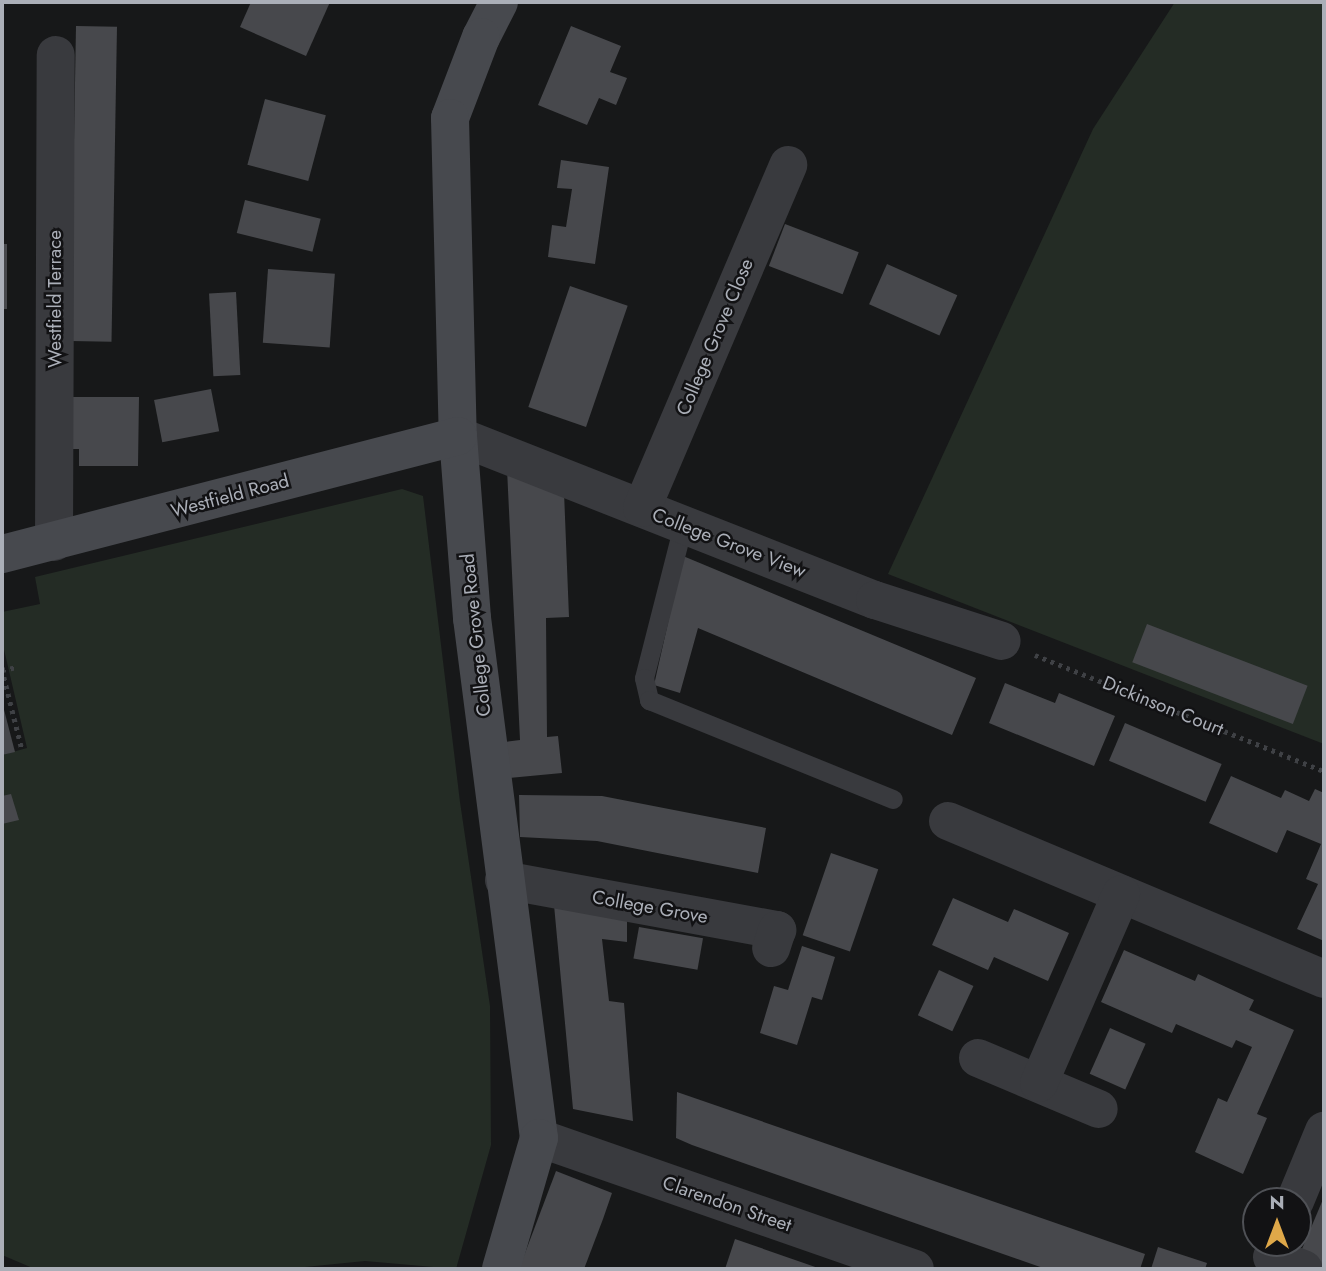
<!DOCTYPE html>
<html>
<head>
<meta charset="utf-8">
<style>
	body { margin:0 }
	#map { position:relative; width:1326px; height:1271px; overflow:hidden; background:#171819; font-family:Jost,sans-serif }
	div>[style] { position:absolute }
	.green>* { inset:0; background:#242c25 }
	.building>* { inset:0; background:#47484c; transform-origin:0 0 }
	.path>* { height:4.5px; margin-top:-2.25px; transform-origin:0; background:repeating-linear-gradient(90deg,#3f4145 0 3.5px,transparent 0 8.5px) }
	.lane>* { height:19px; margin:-9.5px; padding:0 9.5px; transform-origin:9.5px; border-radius:9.5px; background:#393a3e }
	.street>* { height:38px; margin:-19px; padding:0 19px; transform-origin:19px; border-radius:19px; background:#393a3e }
	.secondary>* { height:38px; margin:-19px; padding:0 19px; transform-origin:19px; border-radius:19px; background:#47494e }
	span { translate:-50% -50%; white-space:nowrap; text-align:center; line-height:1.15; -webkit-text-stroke:5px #121214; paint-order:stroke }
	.street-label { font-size:19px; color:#abafb8 }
	.frame { position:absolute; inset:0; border:4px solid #abafb8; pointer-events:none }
	.north { position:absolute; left:1242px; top:1187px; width:70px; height:70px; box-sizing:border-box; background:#121214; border:2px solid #4f5156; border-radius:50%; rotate:0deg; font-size:19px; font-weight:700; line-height:28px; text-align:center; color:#abafb8 }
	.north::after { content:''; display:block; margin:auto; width:24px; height:32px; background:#dfa849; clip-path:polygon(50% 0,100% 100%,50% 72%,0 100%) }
</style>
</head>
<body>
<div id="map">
	<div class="green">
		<div style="clip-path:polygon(1175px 2px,1324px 2px,1324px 744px,888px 574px,1093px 129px)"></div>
		<div style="clip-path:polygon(402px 489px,423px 496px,460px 802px,490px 1006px,491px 1145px,456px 1269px,365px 1261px,285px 1269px,35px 1269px,2px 1255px,2px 755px,27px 748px,2px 641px,2px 612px,40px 604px,35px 577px)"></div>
	</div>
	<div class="building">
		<div style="clip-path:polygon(251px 2px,330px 2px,306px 56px,240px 27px)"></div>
		<div style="left:76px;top:26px;width:41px;height:315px;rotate:1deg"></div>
		<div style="clip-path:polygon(571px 26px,621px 46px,610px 72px,627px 78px,616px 105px,599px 98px,587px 125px,538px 105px)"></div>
		<div style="left:265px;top:99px;width:63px;height:68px;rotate:15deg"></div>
		<div style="clip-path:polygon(561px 160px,609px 167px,595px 264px,548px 257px,552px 225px,566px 227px,572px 189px,557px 188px)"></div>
		<div style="left:245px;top:200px;width:78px;height:34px;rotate:14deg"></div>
		<div style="left:785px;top:224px;width:79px;height:45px;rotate:21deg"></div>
		<div style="left:2px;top:244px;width:5px;height:65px"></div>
		<div style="left:887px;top:264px;width:77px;height:44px;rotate:24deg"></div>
		<div style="left:268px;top:269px;width:67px;height:74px;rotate:4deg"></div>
		<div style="left:570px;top:286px;width:61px;height:128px;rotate:19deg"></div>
		<div style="left:236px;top:292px;width:83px;height:27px;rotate:87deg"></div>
		<div style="left:211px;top:389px;width:43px;height:58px;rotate:79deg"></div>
		<div style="clip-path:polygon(66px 397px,139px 397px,138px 466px,79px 466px,79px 449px,66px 449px)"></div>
		<div style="clip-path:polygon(507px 469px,564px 492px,569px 617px,546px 618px,547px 737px,558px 736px,562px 773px,509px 778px,505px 742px,520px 740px)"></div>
		<div style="clip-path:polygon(683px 556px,976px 678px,952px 735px,698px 628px,680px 693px,654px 685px)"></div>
		<div style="left:1147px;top:624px;width:172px;height:41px;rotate:21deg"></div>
		<div style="clip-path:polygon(1005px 683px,1055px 703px,1059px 693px,1115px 716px,1094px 766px,989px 723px)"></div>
		<div style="clip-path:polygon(2px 702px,15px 752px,2px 755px)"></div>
		<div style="left:1125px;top:723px;width:105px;height:41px;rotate:23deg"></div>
		<div style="clip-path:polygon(1231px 776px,1281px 798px,1285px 790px,1309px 801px,1315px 789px,1324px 793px,1324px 941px,1297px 929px,1318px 884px,1306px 879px,1321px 844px,1287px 830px,1277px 853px,1209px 823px)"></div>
		<div style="clip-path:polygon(11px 794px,19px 820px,2px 824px,2px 796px)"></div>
		<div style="clip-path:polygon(519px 795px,602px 796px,766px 828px,758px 873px,597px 841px,520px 837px)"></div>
		<div style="left:831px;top:853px;width:50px;height:87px;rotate:19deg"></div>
		<div style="clip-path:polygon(953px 898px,1008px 922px,1014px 909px,1069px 933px,1048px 981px,994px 957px,988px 970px,932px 945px)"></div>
		<div style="clip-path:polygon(554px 905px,627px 915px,627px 942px,602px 939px,609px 1001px,624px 1003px,633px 1121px,573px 1109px)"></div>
		<div style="left:639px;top:927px;width:65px;height:32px;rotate:10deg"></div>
		<div style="clip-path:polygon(802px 946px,835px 957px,822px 1000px,812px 997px,797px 1045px,760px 1033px,774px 986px,788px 990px)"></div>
		<div style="clip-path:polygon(1124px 950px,1195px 981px,1198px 974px,1254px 1000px,1249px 1010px,1294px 1030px,1257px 1114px,1267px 1118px,1243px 1174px,1195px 1152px,1218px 1098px,1227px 1102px,1252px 1047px,1236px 1040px,1232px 1048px,1176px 1024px,1172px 1033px,1101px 1002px)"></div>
		<div style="left:939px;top:970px;width:38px;height:50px;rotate:25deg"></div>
		<div style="left:1110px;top:1028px;width:39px;height:50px;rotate:24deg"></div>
		<div style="clip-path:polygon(677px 1092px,1145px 1254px,1140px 1269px,1046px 1269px,692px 1145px,676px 1138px)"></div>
		<div style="clip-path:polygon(556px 1171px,612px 1193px,603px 1219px,584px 1269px,519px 1269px)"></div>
		<div style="clip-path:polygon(1324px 1197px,1324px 1267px,1299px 1256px)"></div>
		<div style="clip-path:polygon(735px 1239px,821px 1269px,725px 1269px)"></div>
		<div style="clip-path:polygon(1158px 1247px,1207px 1263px,1205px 1269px,1151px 1269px)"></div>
	</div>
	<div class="path">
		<div style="left:1035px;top:655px;width:311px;rotate:21.9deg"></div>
		<div style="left:2px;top:669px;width:82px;rotate:76deg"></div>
		<div style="left:2px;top:670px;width:15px;rotate:-11deg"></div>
	</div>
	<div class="lane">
		<div style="left:683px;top:525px;width:158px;rotate:104.3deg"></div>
		<div style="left:644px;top:678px;width:23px;rotate:77deg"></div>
		<div style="left:649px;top:700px;width:263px;rotate:22.1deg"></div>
	</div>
	<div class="street">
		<div style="left:458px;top:436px;width:448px;rotate:21.5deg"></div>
		<div style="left:875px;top:600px;width:133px;rotate:17.9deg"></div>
		<div style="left:642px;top:508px;width:373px;rotate:-66.9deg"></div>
		<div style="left:54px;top:542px;width:487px;rotate:-89.8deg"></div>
		<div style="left:948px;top:821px;width:408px;rotate:22.8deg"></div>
		<div style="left:504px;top:880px;width:278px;rotate:10.4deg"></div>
		<div style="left:777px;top:930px;width:19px;rotate:108deg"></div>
		<div style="left:978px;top:1058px;width:131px;rotate:22.9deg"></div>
		<div style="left:1039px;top:1083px;width:206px;rotate:-66.5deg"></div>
		<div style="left:539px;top:1138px;width:398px;rotate:19.2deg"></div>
		<div style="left:1295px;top:1201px;width:76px;rotate:-67.5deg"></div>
		<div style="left:1272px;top:1257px;width:34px;rotate:21deg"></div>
	</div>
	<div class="secondary">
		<div style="left:499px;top:2px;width:39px;rotate:117deg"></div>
		<div style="left:481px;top:37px;width:87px;rotate:110.9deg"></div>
		<div style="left:450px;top:118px;width:318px;rotate:88.6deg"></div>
		<div style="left:458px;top:436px;width:183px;rotate:85.6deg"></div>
		<div style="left:472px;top:618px;width:524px;rotate:82.66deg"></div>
		<div style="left:539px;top:1138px;width:136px;rotate:106.2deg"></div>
		<div style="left:2px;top:554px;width:471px;rotate:-14.5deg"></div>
	</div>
	<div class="street-label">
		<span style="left:55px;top:299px;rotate:-90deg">Westfield Terrace</span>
		<span style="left:715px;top:337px;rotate:-67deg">College Grove Close</span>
		<span style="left:230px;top:496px;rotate:-15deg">Westfield Road</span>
		<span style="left:729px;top:543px;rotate:21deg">College Grove View</span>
		<span style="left:476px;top:635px;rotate:-96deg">College Grove Road</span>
		<span style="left:1163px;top:706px;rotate:22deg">Dickinson Court</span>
		<span style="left:650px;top:907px;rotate:10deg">College Grove</span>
		<span style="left:727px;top:1204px;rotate:19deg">Clarendon Street</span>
	</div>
	<div class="frame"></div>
	<div class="north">N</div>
</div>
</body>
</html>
